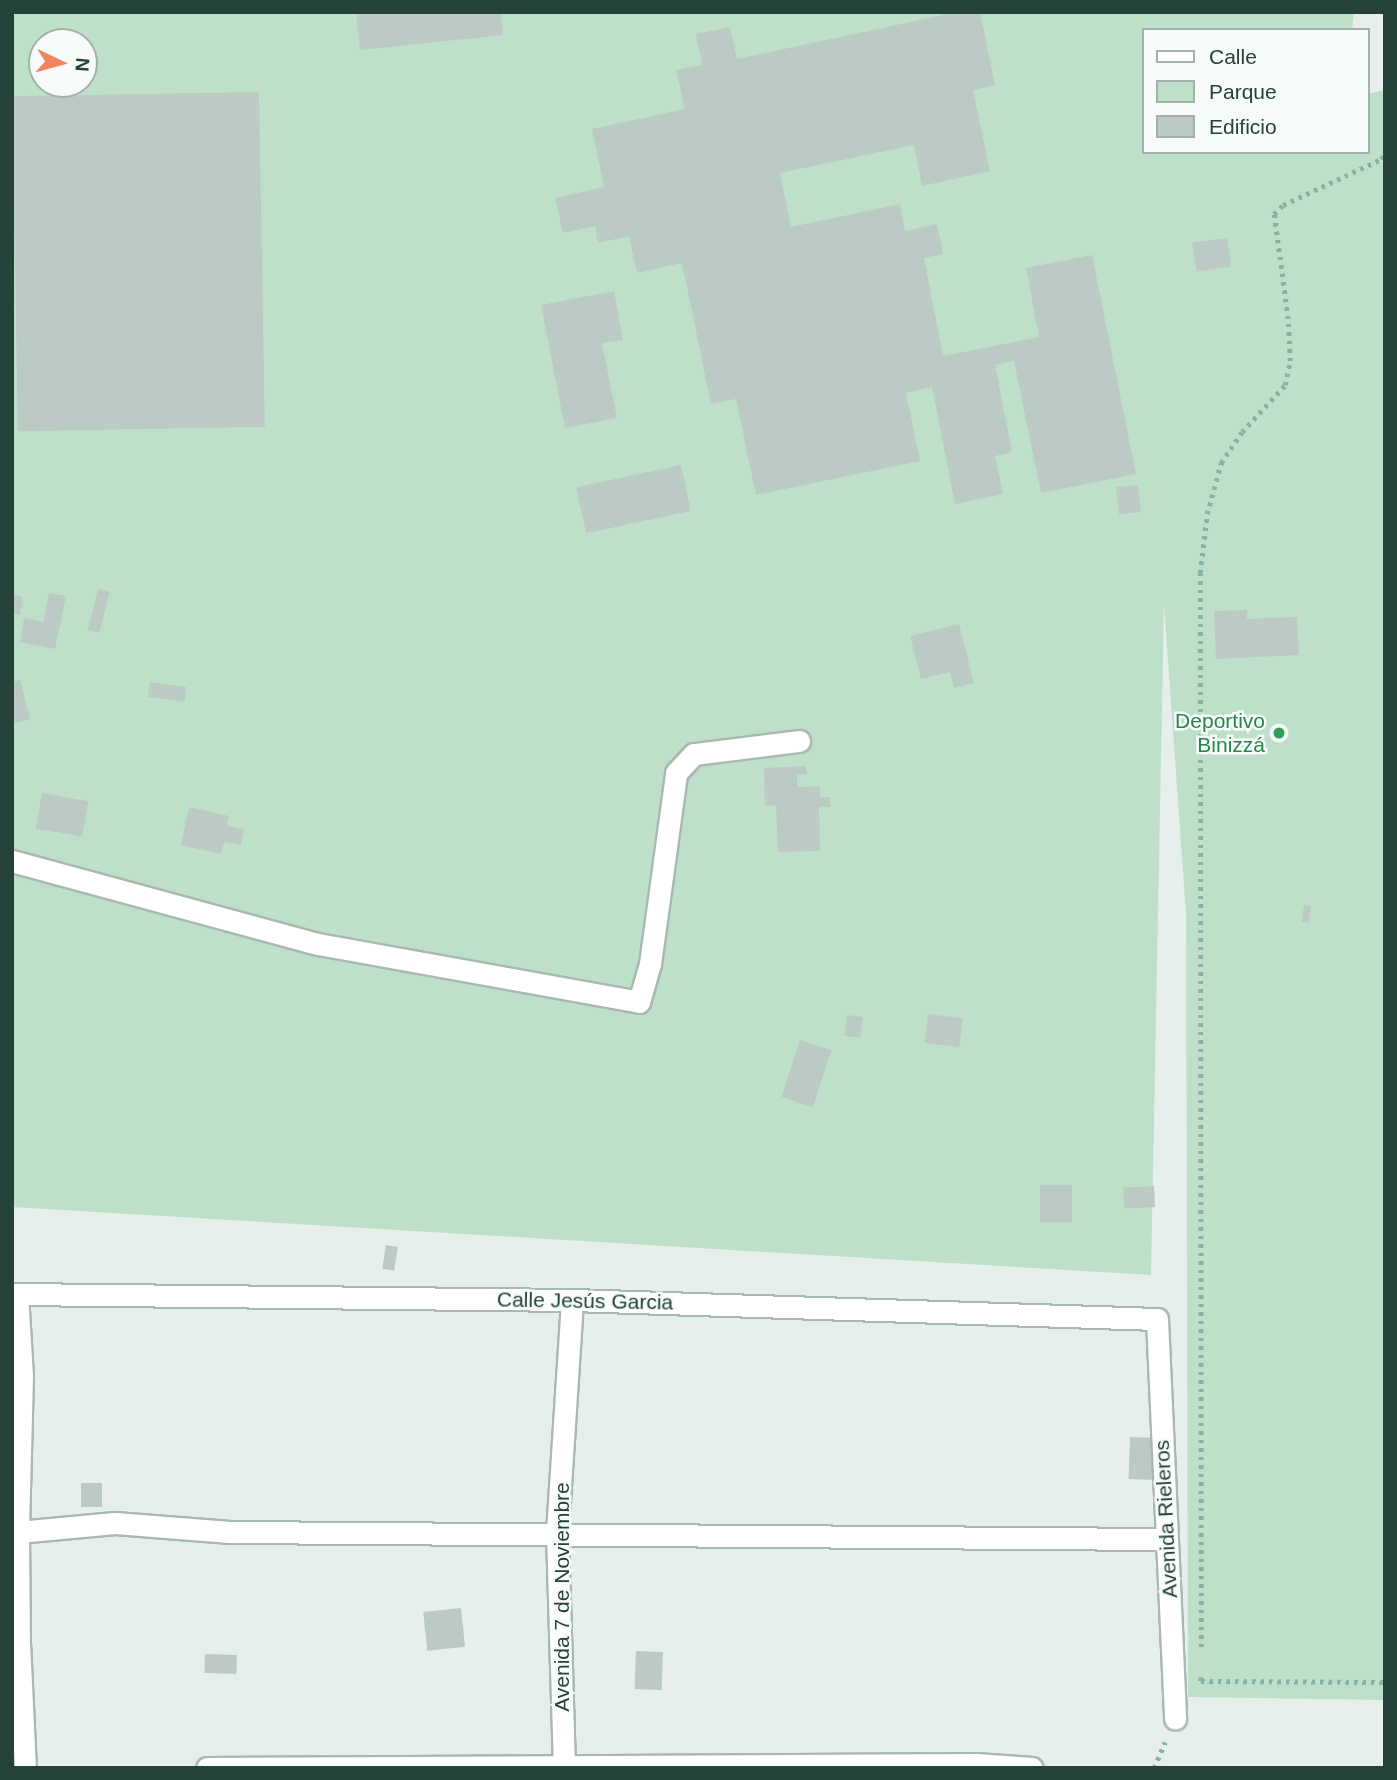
<!DOCTYPE html>
<html>
<head>
<meta charset="utf-8">
<style>
	body { margin:0 }
	#map { position:relative; width:1397px; height:1780px; overflow:hidden; background:#e6efeb; font-family:Arial,sans-serif }
	div>[style] { position:absolute }
	.green>* { inset:0; background:#bfe0c8 }
	.building>* { inset:0; background:#bbcac4; transform-origin:0 0 }
	.path>* { height:4.5px; margin-top:-2.25px; transform-origin:0; background:repeating-linear-gradient(90deg,#86b3a5 0 3.5px,transparent 0 8.5px) }
	.roads { filter:drop-shadow(2px 0 #a8b8b2) drop-shadow(-2px 0 #a8b8b2) drop-shadow(0 2px #a8b8b2) drop-shadow(0 -2px #a8b8b2) }
	.minor>* { height:21px; margin:-10.5px; padding:0 10.5px; transform-origin:10.5px; border-radius:10.5px; background:#fff }
	.dots>* { width:19px; height:19px; translate:-50% -50%; box-sizing:border-box; border:4px solid #f7fbf9; border-radius:50% }
	span { translate:-50% -50%; white-space:nowrap; text-align:center; line-height:1.15; -webkit-text-stroke:5px #f7fbf9; paint-order:stroke }
	.leisure-label { font-size:21px; color:#27864d }
	.right { translate:-100% -50%; text-align:right }
	.street-label { font-size:21px; color:#24423a }
	.frame { position:absolute; inset:0; border:14px solid #24423a; pointer-events:none }
	.legend { position:absolute; left:1142px; top:28px; width:228px; height:126px; box-sizing:border-box; background:#f7fbf9; border:2px solid #a3b1ad; margin:0; padding:9px 12px; list-style:none; font-size:21px; color:#24423a }
	.legend li { display:flex; align-items:center; gap:14px; height:35px }
	.legend b { width:35px; border:2px solid #a3b1ad }
	.north { position:absolute; left:28px; top:28px; width:70px; height:70px; box-sizing:border-box; background:#f7fbf9; border:2px solid #a3b1ad; border-radius:50%; rotate:95deg; font-size:19px; font-weight:700; line-height:28px; text-align:center; color:#24423a }
	.north::after { content:''; display:block; margin:auto; width:24px; height:32px; background:#f4845f; clip-path:polygon(50% 0,100% 100%,50% 72%,0 100%) }
</style>
</head>
<body>
<div id="map">
	<div class="green">
		<div style="clip-path:polygon(evenodd,12px 12px,1354px 12px,1352px 30px,1143px 30px,1143px 152px,1367px 152px,1367px 94px,1385px 90px,1385px 1700px,1188px 1697px,1186px 914px,1164px 605px,1151px 1275px,12px 1207px,12px 12px,42px 42px,84px 42px,84px 84px,42px 84px,42px 42px)"></div>
	</div>
	<div class="building">
		<div style="clip-path:polygon(356px 12px,501px 12px,503px 35px,360px 50px)"></div>
		<div style="clip-path:polygon(957px 12px,980px 12px,995px 85px,973px 90px,990px 171px,922px 186px,914px 145px,780px 173px,791px 227px,900px 204px,905px 231px,937px 224px,943px 254px,924px 258px,943px 356px,1039px 337px,1026px 268px,1092px 255px,1136px 474px,1041px 493px,1014px 361px,995px 365px,1012px 452px,995px 456px,1003px 494px,955px 504px,932px 387px,906px 393px,920px 461px,756px 495px,736px 399px,711px 404px,682px 263px,637px 273px,629px 236px,598px 243px,595px 226px,563px 233px,555px 198px,604px 187px,592px 129px,685px 109px,676px 70px,702px 65px,696px 34px,730px 27px,737px 59px)"></div>
		<div style="left:259px;top:92px;width:335px;height:247px;rotate:89deg"></div>
		<div style="left:1227px;top:238px;width:29px;height:35px;rotate:82deg"></div>
		<div style="clip-path:polygon(614px 291px,623px 340px,602px 343px,617px 418px,565px 428px,541px 305px)"></div>
		<div style="left:681px;top:465px;width:47px;height:107px;rotate:78deg"></div>
		<div style="left:1138px;top:485px;width:27px;height:22px;rotate:84deg"></div>
		<div style="left:98px;top:589px;width:12px;height:42px;rotate:14deg"></div>
		<div style="clip-path:polygon(49px 593px,66px 596px,55px 649px,20px 642px,24px 618px,43px 622px)"></div>
		<div style="clip-path:polygon(12px 594px,23px 597px,20px 615px,12px 614px)"></div>
		<div style="clip-path:polygon(1247px 610px,1247px 619px,1297px 617px,1299px 655px,1216px 659px,1214px 611px)"></div>
		<div style="clip-path:polygon(959px 624px,974px 683px,954px 688px,950px 672px,921px 679px,910px 636px)"></div>
		<div style="clip-path:polygon(20px 680px,30px 719px,12px 724px,12px 682px)"></div>
		<div style="left:150px;top:682px;width:37px;height:15px;rotate:8deg"></div>
		<div style="clip-path:polygon(806px 766px,807px 774px,797px 774px,797px 787px,820px 786px,820px 797px,830px 797px,830px 807px,819px 807px,820px 851px,778px 852px,776px 805px,765px 806px,764px 768px)"></div>
		<div style="left:42px;top:793px;width:47px;height:36px;rotate:10deg"></div>
		<div style="clip-path:polygon(189px 807px,229px 816px,227px 826px,244px 829px,241px 845px,224px 842px,221px 854px,181px 845px)"></div>
		<div style="left:1304px;top:905px;width:7px;height:17px;rotate:8deg"></div>
		<div style="left:928px;top:1014px;width:35px;height:29px;rotate:7deg"></div>
		<div style="left:847px;top:1015px;width:16px;height:21px;rotate:7deg"></div>
		<div style="left:800px;top:1040px;width:33px;height:60px;rotate:18deg"></div>
		<div style="left:1040px;top:1185px;width:32px;height:37px"></div>
		<div style="left:1154px;top:1186px;width:21px;height:31px;rotate:87deg"></div>
		<div style="left:386px;top:1245px;width:12px;height:24px;rotate:9deg"></div>
		<div style="left:1130px;top:1437px;width:29px;height:42px;rotate:2deg"></div>
		<div style="left:81px;top:1483px;width:21px;height:24px"></div>
		<div style="left:461px;top:1608px;width:39px;height:38px;rotate:84deg"></div>
		<div style="left:636px;top:1651px;width:27px;height:38px;rotate:2deg"></div>
		<div style="left:205px;top:1654px;width:32px;height:19px;rotate:2deg"></div>
	</div>
	<div class="path">
		<div style="left:1201px;top:1647px;width:1074px;rotate:-90.05deg"></div>
		<div style="left:1200px;top:573px;width:59px;rotate:-83.2deg"></div>
		<div style="left:1207px;top:514px;width:53px;rotate:-74.6deg"></div>
		<div style="left:1221px;top:463px;width:37px;rotate:-56deg"></div>
		<div style="left:1242px;top:432px;width:64px;rotate:-47.5deg"></div>
		<div style="left:1285px;top:385px;width:25px;rotate:-78deg"></div>
		<div style="left:1290px;top:361px;width:42px;rotate:-92.7deg"></div>
		<div style="left:1288px;top:319px;width:106px;rotate:-97.6deg"></div>
		<div style="left:1274px;top:214px;width:13px;rotate:-45deg"></div>
		<div style="left:1283px;top:205px;width:108px;rotate:-25.1deg"></div>
		<div style="left:1381px;top:159px;width:6px;rotate:-51deg"></div>
		<div style="left:1201px;top:1677px;width:4px;rotate:90deg"></div>
		<div style="left:1201px;top:1681px;width:184px;rotate:0.3deg"></div>
		<div style="left:1154px;top:1768px;width:28px;rotate:-67deg"></div>
	</div>
	<div class="roads">
		<div class="minor">
			<div style="left:12px;top:861px;width:317px;rotate:15.2deg"></div>
			<div style="left:318px;top:944px;width:326px;rotate:10.2deg"></div>
			<div style="left:639px;top:1002px;width:40px;rotate:-74deg"></div>
			<div style="left:650px;top:964px;width:193px;rotate:-82.2deg"></div>
			<div style="left:676px;top:773px;width:26px;rotate:-47deg"></div>
			<div style="left:694px;top:754px;width:106px;rotate:-7.1deg"></div>
			<div style="left:12px;top:1294px;width:560px;rotate:0.61deg"></div>
			<div style="left:572px;top:1300px;width:585px;rotate:1.86deg"></div>
			<div style="left:1157px;top:1319px;width:400px;rotate:87.4deg"></div>
			<div style="left:17px;top:1294px;width:82px;rotate:86.5deg"></div>
			<div style="left:22px;top:1376px;width:156px;rotate:91.5deg"></div>
			<div style="left:18px;top:1532px;width:110px;rotate:89.5deg"></div>
			<div style="left:19px;top:1642px;width:126px;rotate:87.3deg"></div>
			<div style="left:18px;top:1532px;width:97px;rotate:-5.3deg"></div>
			<div style="left:115px;top:1523px;width:115px;rotate:4.5deg"></div>
			<div style="left:230px;top:1532px;width:937px;rotate:0.43deg"></div>
			<div style="left:207px;top:1768px;width:769px;rotate:-0.3deg"></div>
			<div style="left:976px;top:1764px;width:56px;rotate:4.1deg"></div>
			<div style="left:564px;top:1768px;width:235px;rotate:-91.7deg"></div>
			<div style="left:557px;top:1533px;width:233px;rotate:-86.3deg"></div>
		</div>
	</div>
	<div class="dots">
		<div style="left:1279px;top:733px;background:#2e9e5b"></div>
	</div>
	<div class="leisure-label">
		<span class="right" style="left:1265px;top:733px">Deportivo<br>Binizzá</span>
	</div>
	<div class="street-label">
		<span style="left:585px;top:1301px;rotate:1deg">Calle Jesús Garcia</span>
		<span style="left:1166px;top:1519px;rotate:-93deg">Avenida Rieleros</span>
		<span style="left:562px;top:1597px;rotate:-90deg">Avenida 7 de Noviembre</span>
	</div>
	<div class="frame"></div>
	<ul class="legend">
	<li><b style="height:9px;background:#fff"></b>Calle</li>
	<li><b style="height:19px;background:#bfe0c8"></b>Parque</li>
	<li><b style="height:19px;background:#bbcac4"></b>Edificio</li>
	</ul>
	<div class="north">N</div>
</div>
</body>
</html>
